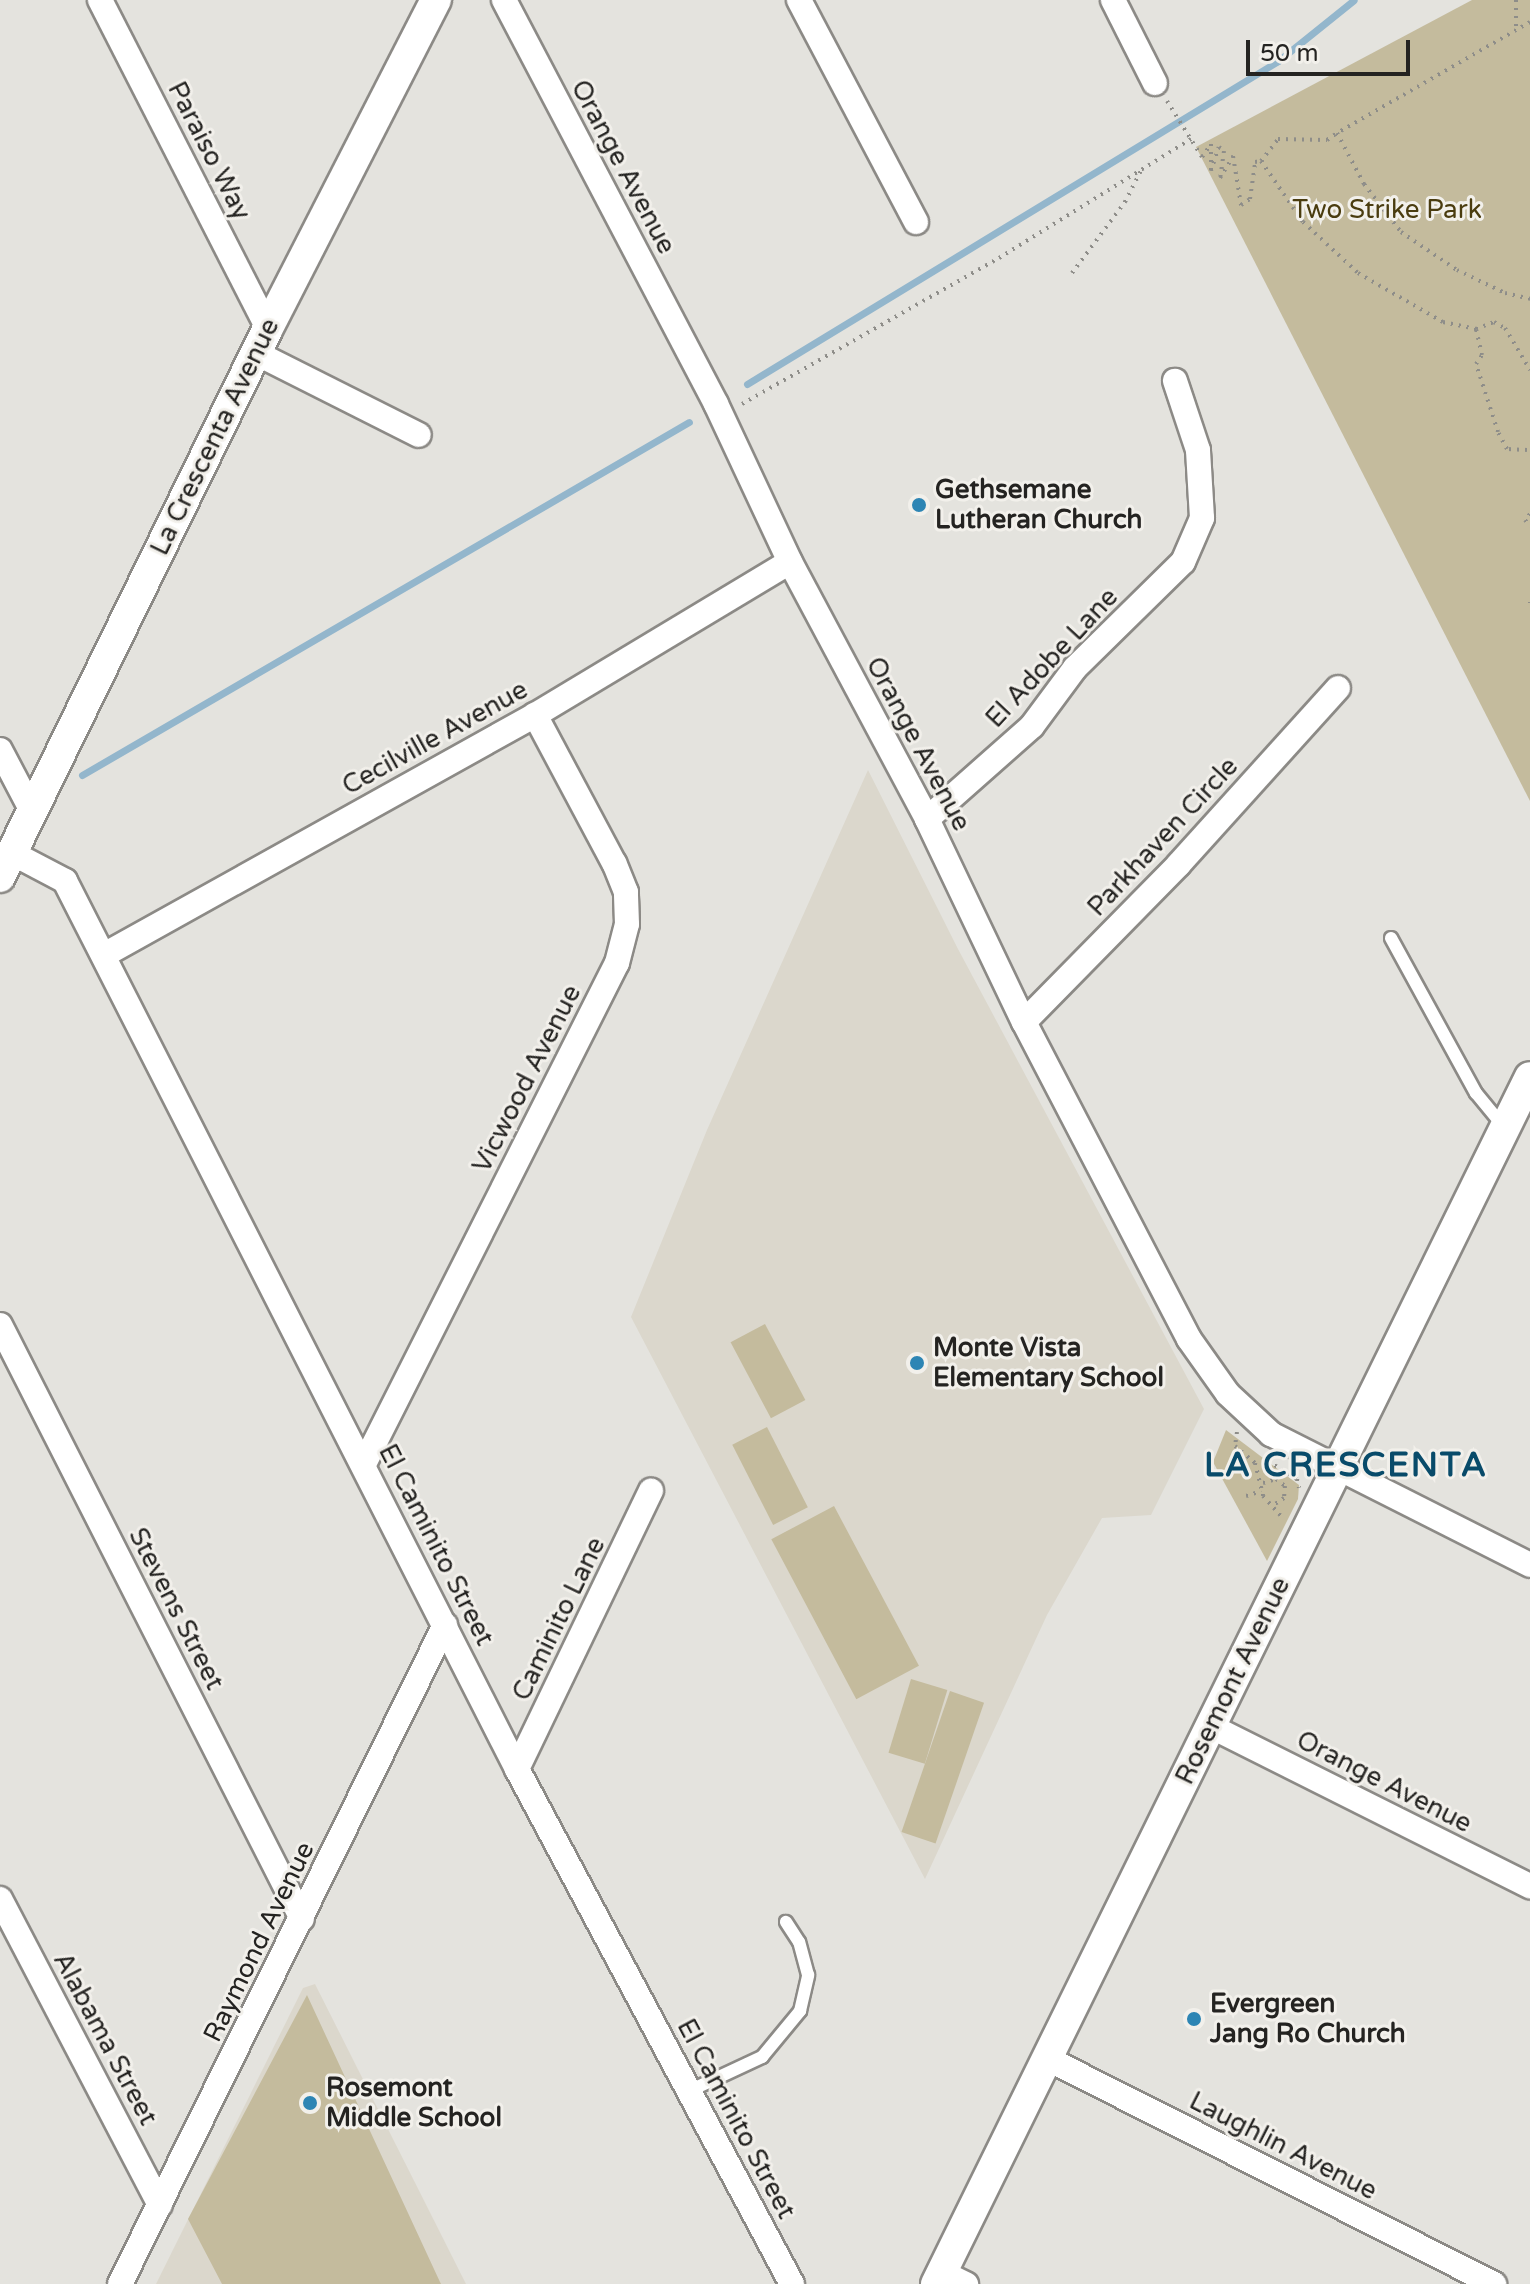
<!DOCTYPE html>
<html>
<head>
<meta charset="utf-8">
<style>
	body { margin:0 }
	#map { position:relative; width:1530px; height:2284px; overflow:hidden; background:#e4e3de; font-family:"Varela Round",sans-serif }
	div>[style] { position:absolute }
	.built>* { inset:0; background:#dbd7cc }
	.green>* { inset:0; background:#c4bb9d; transform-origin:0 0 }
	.stream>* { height:7px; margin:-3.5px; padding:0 3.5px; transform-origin:3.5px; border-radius:3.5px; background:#93b6cc }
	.path>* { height:4px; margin-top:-2px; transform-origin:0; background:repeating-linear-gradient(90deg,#8e8d89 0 2px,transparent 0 8px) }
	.roads { filter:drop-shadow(2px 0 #8c8a86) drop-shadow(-2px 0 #8c8a86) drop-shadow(0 2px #8c8a86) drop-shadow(0 -2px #8c8a86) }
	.service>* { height:12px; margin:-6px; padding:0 6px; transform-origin:6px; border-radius:6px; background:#fff }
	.minor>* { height:24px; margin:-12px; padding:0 12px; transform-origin:12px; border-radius:12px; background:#fff }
	.tertiary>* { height:30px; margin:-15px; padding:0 15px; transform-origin:15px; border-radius:15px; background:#fff }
	.dots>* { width:22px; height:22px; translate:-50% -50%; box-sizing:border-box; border:4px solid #f2f0eb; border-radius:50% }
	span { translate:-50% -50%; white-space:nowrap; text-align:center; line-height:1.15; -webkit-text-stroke:6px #f2f0eb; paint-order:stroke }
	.street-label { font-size:26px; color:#242321 }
	.park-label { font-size:26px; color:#4a3c0f }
	.poi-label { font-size:26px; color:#242321; font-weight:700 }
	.left { translate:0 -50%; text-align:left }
	.district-label { font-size:34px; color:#094b6a; font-weight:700; letter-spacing:2px }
	.scale { position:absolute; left:1246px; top:40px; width:164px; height:36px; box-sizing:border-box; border:4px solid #242321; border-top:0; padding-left:10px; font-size:24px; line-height:28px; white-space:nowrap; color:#242321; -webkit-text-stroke:6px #f2f0eb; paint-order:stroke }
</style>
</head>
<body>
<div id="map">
	<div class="built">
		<div style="clip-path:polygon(868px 770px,958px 949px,1204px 1409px,1151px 1515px,1102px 1518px,1047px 1615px,925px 1879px,631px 1317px,707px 1130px)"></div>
		<div style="clip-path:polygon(315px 1984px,466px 2284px,156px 2284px,303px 1988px)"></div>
	</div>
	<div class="green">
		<div style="clip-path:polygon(1472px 0,1530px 0,1530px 801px,1196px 147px)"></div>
		<div style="left:765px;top:1324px;width:86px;height:39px;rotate:62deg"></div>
		<div style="left:767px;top:1427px;width:90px;height:39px;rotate:63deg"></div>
		<div style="clip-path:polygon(1226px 1430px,1299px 1485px,1298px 1499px,1267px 1561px,1213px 1462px)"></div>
		<div style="left:834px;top:1506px;width:181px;height:71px;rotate:62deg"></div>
		<div style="left:911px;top:1679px;width:38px;height:77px;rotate:17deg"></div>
		<div style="left:950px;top:1691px;width:36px;height:149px;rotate:19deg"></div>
		<div style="clip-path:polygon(307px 1995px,440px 2282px,441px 2284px,222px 2284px,188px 2219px)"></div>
	</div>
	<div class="stream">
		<div style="left:747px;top:384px;width:622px;rotate:-31.31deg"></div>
		<div style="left:1278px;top:61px;width:97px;rotate:-38.8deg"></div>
		<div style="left:82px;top:775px;width:702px;rotate:-30.18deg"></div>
	</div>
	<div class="path">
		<div style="left:1516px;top:0;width:29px;rotate:90deg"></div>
		<div style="left:1530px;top:22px;width:223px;rotate:150.1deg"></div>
		<div style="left:1337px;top:133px;width:58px;rotate:62.1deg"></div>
		<div style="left:1364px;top:184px;width:61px;rotate:52.4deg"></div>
		<div style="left:1401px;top:232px;width:68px;rotate:34.2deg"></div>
		<div style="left:1457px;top:270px;width:53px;rotate:25.6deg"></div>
		<div style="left:1505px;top:293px;width:26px;rotate:13deg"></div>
		<div style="left:1167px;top:101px;width:66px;rotate:58deg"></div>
		<div style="left:1202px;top:157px;width:16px;rotate:-55deg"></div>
		<div style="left:1211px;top:144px;width:27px;rotate:90deg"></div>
		<div style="left:1211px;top:171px;width:25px;rotate:-72deg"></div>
		<div style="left:1219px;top:147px;width:6px;rotate:39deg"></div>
		<div style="left:1224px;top:151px;width:27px;rotate:98deg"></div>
		<div style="left:1220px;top:178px;width:26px;rotate:-59deg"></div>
		<div style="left:1233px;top:156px;width:50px;rotate:80.7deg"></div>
		<div style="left:1241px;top:205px;width:11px;rotate:-34deg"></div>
		<div style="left:1250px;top:199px;width:37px;rotate:-82deg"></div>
		<div style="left:1255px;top:162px;width:6px;rotate:-9deg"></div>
		<div style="left:1261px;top:161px;width:74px;rotate:55.5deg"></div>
		<div style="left:1303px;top:222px;width:75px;rotate:42.8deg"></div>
		<div style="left:1358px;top:273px;width:98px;rotate:30deg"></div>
		<div style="left:1443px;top:322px;width:34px;rotate:12deg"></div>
		<div style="left:1261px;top:161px;width:28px;rotate:-52deg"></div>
		<div style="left:1278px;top:139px;width:49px;rotate:1.2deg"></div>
		<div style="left:1327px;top:140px;width:12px;rotate:-35deg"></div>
		<div style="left:1072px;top:273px;width:89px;rotate:-53.3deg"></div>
		<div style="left:1125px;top:202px;width:37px;rotate:-63deg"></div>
		<div style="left:742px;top:404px;width:296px;rotate:-29.6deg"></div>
		<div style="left:999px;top:258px;width:226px;rotate:-31.8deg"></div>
		<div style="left:1527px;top:450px;width:20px;rotate:-177deg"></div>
		<div style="left:1507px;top:449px;width:19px;rotate:-118deg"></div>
		<div style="left:1498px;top:432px;width:71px;rotate:-107.9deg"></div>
		<div style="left:1476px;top:364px;width:11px;rotate:-56deg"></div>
		<div style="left:1482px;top:355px;width:27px;rotate:-103deg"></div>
		<div style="left:1476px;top:329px;width:19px;rotate:-21deg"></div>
		<div style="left:1494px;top:322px;width:13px;rotate:29deg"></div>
		<div style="left:1505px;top:328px;width:49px;rotate:59.2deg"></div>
		<div style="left:1530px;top:514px;width:8px;rotate:130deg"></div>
		<div style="left:1525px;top:520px;width:8px;rotate:50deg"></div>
		<div style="left:1530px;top:602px;width:1px;rotate:90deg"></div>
		<div style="left:1237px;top:1432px;width:14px;rotate:98deg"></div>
		<div style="left:1235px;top:1446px;width:26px;rotate:40deg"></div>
		<div style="left:1255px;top:1463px;width:34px;rotate:76deg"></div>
		<div style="left:1263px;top:1496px;width:31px;rotate:48deg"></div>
		<div style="left:1268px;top:1461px;width:34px;rotate:32deg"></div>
		<div style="left:1297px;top:1479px;width:9px;rotate:77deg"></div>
		<div style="left:1263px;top:1483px;width:14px;rotate:-17deg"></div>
		<div style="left:1276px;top:1479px;width:11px;rotate:38deg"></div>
		<div style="left:1285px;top:1486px;width:12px;rotate:95deg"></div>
		<div style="left:1284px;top:1498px;width:11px;rotate:146deg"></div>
		<div style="left:1246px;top:1496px;width:16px;rotate:-18deg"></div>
	</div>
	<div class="roads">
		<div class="service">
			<div style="left:1391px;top:938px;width:177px;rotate:61.3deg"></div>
			<div style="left:1476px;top:1093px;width:44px;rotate:50.5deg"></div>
			<div style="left:689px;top:2091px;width:81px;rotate:-25deg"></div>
			<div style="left:762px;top:2057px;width:60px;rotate:-50.4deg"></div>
			<div style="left:800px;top:2011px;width:37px;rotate:-77deg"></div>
			<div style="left:808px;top:1975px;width:34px;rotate:-105deg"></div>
			<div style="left:799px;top:1942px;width:24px;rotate:-123deg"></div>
		</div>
		<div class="minor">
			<div style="left:100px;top:0;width:369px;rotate:62.9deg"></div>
			<div style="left:504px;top:0;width:456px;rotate:62.3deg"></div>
			<div style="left:716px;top:404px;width:174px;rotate:64.9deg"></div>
			<div style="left:790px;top:562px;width:291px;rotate:61.9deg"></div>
			<div style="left:927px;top:819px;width:225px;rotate:64.5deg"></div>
			<div style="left:1024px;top:1022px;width:357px;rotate:62.5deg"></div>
			<div style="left:1189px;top:1339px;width:67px;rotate:54.7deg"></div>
			<div style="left:1228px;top:1394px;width:59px;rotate:42.9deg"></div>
			<div style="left:1271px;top:1434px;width:290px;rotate:26.8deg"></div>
			<div style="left:799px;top:0;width:251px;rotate:62.2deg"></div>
			<div style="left:1113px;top:0;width:93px;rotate:63.2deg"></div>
			<div style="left:256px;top:353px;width:182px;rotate:26.7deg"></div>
			<div style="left:0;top:750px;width:69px;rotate:62.3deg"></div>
			<div style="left:927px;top:819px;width:140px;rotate:-41.5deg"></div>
			<div style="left:1032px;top:726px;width:72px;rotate:-53.4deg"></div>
			<div style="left:1075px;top:668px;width:151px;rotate:-44.5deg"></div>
			<div style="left:1183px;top:562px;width:48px;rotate:-66.6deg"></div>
			<div style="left:1202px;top:518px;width:68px;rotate:-93.4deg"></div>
			<div style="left:1198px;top:450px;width:73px;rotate:-108.4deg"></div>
			<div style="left:12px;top:853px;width:60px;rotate:27.8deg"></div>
			<div style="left:65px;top:881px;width:996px;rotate:63.02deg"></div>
			<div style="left:517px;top:1769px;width:584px;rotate:61.9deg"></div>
			<div style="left:104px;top:955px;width:493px;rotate:-29.1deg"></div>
			<div style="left:535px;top:715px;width:297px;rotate:-31deg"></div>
			<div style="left:1024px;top:1022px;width:221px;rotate:-45.5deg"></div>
			<div style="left:1179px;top:864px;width:237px;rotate:-47.9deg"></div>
			<div style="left:0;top:1325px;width:666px;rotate:63.05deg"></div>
			<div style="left:364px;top:1464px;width:561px;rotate:-63.21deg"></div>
			<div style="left:617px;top:963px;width:40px;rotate:-75.6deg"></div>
			<div style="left:627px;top:924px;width:32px;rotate:-92deg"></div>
			<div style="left:626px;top:892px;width:31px;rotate:-112deg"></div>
			<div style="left:614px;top:863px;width:168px;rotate:-118.1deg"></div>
			<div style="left:1212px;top:1727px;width:356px;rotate:26.6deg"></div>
			<div style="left:517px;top:1769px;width:309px;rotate:-64.3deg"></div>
			<div style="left:0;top:1899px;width:345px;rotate:62.4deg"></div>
			<div style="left:1046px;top:2058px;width:502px;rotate:26.77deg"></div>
			<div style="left:941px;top:2272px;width:28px;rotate:26deg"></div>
			<div style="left:120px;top:2284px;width:735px;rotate:-63.75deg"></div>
		</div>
		<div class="tertiary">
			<div style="left:0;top:877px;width:611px;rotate:-63.98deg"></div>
			<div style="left:268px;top:328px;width:369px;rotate:-62.9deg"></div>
			<div style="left:936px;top:2284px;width:1345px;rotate:-63.8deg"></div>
		</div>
	</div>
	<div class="dots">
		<div style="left:919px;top:505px;background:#2d85b4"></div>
		<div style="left:917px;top:1363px;background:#2d85b4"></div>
		<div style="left:1194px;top:2019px;background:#2d85b4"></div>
		<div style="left:310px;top:2103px;background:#2d85b4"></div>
	</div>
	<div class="street-label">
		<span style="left:209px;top:151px;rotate:63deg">Paraiso Way</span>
		<span style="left:623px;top:167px;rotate:62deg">Orange Avenue</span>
		<span style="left:215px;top:437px;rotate:-64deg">La Crescenta Avenue</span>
		<span style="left:1052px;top:658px;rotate:-47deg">El Adobe Lane</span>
		<span style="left:435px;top:738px;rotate:-29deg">Cecilville Avenue</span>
		<span style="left:918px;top:744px;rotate:62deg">Orange Avenue</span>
		<span style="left:1163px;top:837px;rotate:-47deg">Parkhaven Circle</span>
		<span style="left:527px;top:1079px;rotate:-63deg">Vicwood Avenue</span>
		<span style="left:436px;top:1545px;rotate:63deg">El Caminito Street</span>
		<span style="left:176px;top:1609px;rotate:63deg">Stevens Street</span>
		<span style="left:559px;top:1619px;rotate:-64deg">Caminito Lane</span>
		<span style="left:1233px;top:1681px;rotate:-64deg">Rosemont Avenue</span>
		<span style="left:1384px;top:1782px;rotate:27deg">Orange Avenue</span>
		<span style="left:259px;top:1942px;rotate:-64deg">Raymond Avenue</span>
		<span style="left:105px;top:2039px;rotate:62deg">Alabama Street</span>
		<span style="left:736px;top:2119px;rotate:62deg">El Caminito Street</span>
		<span style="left:1283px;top:2146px;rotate:27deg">Laughlin Avenue</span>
	</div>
	<div class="park-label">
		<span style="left:1387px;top:210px">Two Strike Park</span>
	</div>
	<div class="poi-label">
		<span class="left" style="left:935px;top:505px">Gethsemane<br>Lutheran Church</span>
		<span class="left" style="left:933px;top:1363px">Monte Vista<br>Elementary School</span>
		<span class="left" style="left:1210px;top:2019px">Evergreen<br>Jang Ro Church</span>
		<span class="left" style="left:326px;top:2103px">Rosemont<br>Middle School</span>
	</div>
	<div class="district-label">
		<span style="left:1346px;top:1466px">LA CRESCENTA</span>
	</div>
	<div class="scale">50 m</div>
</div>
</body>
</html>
